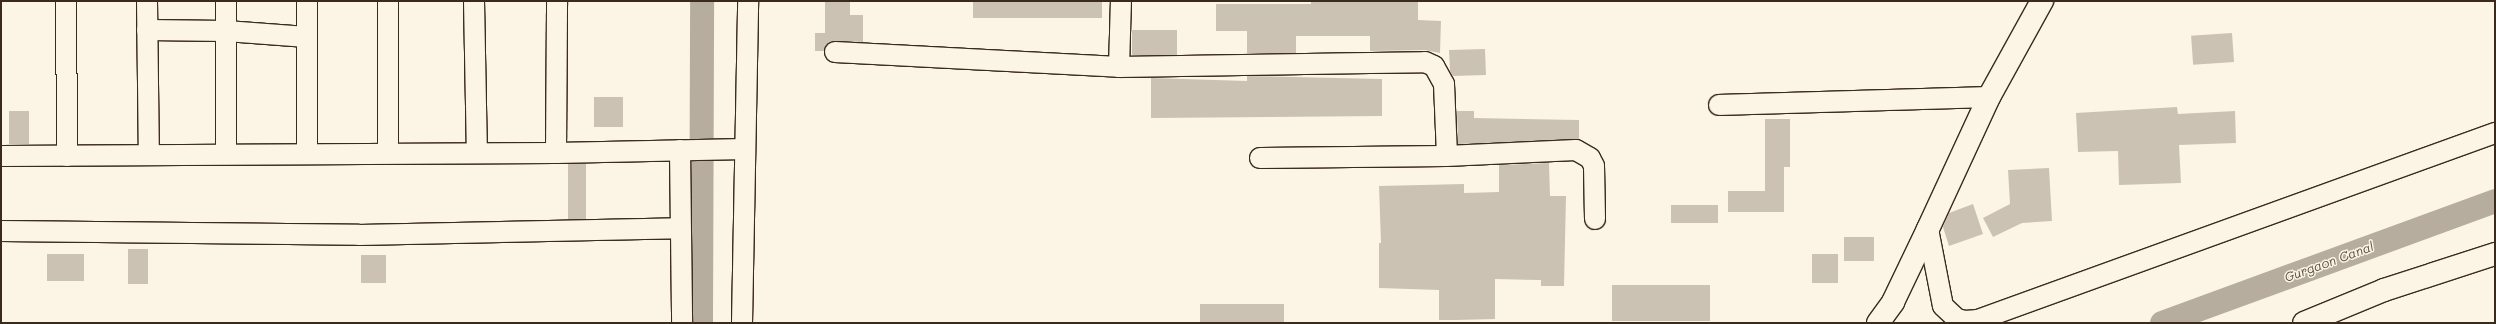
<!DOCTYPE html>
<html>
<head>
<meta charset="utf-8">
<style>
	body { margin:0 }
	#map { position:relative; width:2496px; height:324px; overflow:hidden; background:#fcf5e5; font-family:Mali,sans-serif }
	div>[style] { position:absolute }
	.canal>* { height:24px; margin:-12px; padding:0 12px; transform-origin:12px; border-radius:12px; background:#b7ad9e }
	.building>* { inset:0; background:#ccc2b3; transform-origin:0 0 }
	.roads { filter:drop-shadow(1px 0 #3b2a1e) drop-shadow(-1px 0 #3b2a1e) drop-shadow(0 1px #3b2a1e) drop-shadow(0 -1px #3b2a1e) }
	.street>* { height:20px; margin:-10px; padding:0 10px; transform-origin:10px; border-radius:10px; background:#fcf5e5 }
	.secondary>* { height:22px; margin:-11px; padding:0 11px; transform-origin:11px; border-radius:11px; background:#fcf5e5 }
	span { translate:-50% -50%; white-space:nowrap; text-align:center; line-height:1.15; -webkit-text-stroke:3px #fcf5e5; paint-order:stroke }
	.water-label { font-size:13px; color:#605144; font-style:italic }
	.frame { position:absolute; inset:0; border:2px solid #3b2a1e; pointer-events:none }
</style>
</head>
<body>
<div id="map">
	<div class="canal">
		<div style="left:701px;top:323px;width:322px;rotate:-89.8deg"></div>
		<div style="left:2162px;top:323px;width:355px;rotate:-20.1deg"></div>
	</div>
	<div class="building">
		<div style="clip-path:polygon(825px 1px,850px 1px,850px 15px,863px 15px,863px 42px,835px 41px,829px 42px,824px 51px,815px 51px,815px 33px,825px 33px)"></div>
		<div style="left:973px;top:1px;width:129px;height:17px"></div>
		<div style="clip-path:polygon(1311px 1px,1418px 1px,1418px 20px,1441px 21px,1440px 53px,1425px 50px,1370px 51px,1370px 36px,1296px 36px,1296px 53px,1247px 53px,1247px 31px,1216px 31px,1216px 4px,1311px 4px)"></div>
		<div style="left:1132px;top:30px;width:45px;height:25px"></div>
		<div style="left:2232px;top:33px;width:29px;height:41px;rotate:86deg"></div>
		<div style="clip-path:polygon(1485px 49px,1486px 75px,1453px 76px,1450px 71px,1449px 50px)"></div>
		<div style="clip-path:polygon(1247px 76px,1382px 79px,1382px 116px,1151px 118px,1151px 78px,1247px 81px)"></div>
		<div style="left:594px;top:97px;width:29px;height:30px"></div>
		<div style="clip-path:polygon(2177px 107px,2178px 114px,2235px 111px,2236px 143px,2179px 145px,2181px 183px,2119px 185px,2118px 151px,2078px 152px,2076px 113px)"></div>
		<div style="left:9px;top:111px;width:20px;height:33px"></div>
		<div style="clip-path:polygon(1457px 111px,1474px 111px,1474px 118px,1579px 120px,1579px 139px,1458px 144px)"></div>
		<div style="clip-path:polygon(1765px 119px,1790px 119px,1790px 167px,1784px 167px,1784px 212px,1728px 212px,1728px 191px,1765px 191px)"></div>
		<div style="clip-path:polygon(1549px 163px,1550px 196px,1566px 196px,1564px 286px,1541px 286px,1541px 280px,1495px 279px,1495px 319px,1456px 320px,1439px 320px,1439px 290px,1379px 288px,1379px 243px,1381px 243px,1379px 186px,1464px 184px,1464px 193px,1499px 192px,1499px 165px)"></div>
		<div style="left:568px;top:164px;width:18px;height:55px"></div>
		<div style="clip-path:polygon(2049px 168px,2052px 221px,2022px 223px,1993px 237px,1983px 218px,2010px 204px,2008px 170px)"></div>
		<div style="clip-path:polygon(1973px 204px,1983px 234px,1949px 246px,1943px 227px,1949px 213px)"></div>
		<div style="left:1671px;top:205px;width:47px;height:18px"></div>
		<div style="left:1844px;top:237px;width:30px;height:24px"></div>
		<div style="left:128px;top:249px;width:20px;height:35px"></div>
		<div style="left:47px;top:254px;width:37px;height:27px"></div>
		<div style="left:1812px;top:254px;width:26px;height:29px"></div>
		<div style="left:361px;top:255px;width:25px;height:28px"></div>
		<div style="left:1710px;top:285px;width:36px;height:98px;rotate:90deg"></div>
		<div style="left:1284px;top:304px;width:19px;height:84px;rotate:90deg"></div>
	</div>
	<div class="roads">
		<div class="street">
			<div style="left:66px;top:1px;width:155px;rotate:89.6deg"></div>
			<div style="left:147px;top:1px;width:153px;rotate:89.3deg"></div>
			<div style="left:226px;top:1px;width:153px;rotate:90deg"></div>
			<div style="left:307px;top:1px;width:152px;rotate:90deg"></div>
			<div style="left:388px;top:1px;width:152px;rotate:90deg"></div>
			<div style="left:474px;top:1px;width:151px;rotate:88.9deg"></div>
			<div style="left:147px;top:30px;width:79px;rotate:0.7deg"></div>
			<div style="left:226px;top:31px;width:81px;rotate:4.2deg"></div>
			<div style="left:835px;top:52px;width:284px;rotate:3deg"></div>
			<div style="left:1119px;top:67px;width:306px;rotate:-0.9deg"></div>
			<div style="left:1425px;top:62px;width:10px;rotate:24deg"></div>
			<div style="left:1434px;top:66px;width:21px;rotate:61deg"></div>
			<div style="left:1444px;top:84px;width:71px;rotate:87.6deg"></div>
			<div style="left:1119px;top:67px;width:66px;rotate:-88.3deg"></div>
			<div style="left:1719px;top:105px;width:270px;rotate:-1.7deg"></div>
			<div style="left:680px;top:150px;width:173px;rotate:89.3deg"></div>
			<div style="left:556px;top:153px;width:152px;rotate:-89.6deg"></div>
			<div style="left:1px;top:156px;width:555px;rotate:-0.31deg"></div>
			<div style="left:556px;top:153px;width:189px;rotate:-1.2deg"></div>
			<div style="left:1260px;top:158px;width:186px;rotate:-0.6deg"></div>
			<div style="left:1446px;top:156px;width:130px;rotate:-2.6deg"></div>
			<div style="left:1576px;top:150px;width:16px;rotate:30deg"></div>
			<div style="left:1590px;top:158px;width:9px;rotate:63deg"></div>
			<div style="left:1594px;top:166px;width:53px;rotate:88.9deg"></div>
			<div style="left:1928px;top:229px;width:78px;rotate:79deg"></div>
			<div style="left:1943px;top:306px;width:19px;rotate:43deg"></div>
			<div style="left:1957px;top:319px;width:8px;rotate:14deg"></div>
			<div style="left:1965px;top:321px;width:13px;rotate:-4deg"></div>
			<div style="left:1978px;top:320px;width:550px;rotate:-19.89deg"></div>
			<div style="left:1px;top:231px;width:358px;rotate:0.6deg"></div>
			<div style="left:359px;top:235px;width:321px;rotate:-1.2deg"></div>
			<div style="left:742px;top:323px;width:322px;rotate:-88.9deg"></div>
		</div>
		<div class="secondary">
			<div style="left:1878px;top:323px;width:26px;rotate:-54deg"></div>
			<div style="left:1893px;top:302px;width:81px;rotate:-64.4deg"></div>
			<div style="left:1928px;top:229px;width:145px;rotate:-65.2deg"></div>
			<div style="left:1989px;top:97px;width:110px;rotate:-61.1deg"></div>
			<div style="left:2304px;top:323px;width:87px;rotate:-22.4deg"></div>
			<div style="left:2384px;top:290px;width:117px;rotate:-18deg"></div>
		</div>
	</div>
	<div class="water-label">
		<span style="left:2329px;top:262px;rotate:-20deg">Gurgaon Canal</span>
	</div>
	<div class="frame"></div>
</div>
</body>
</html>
